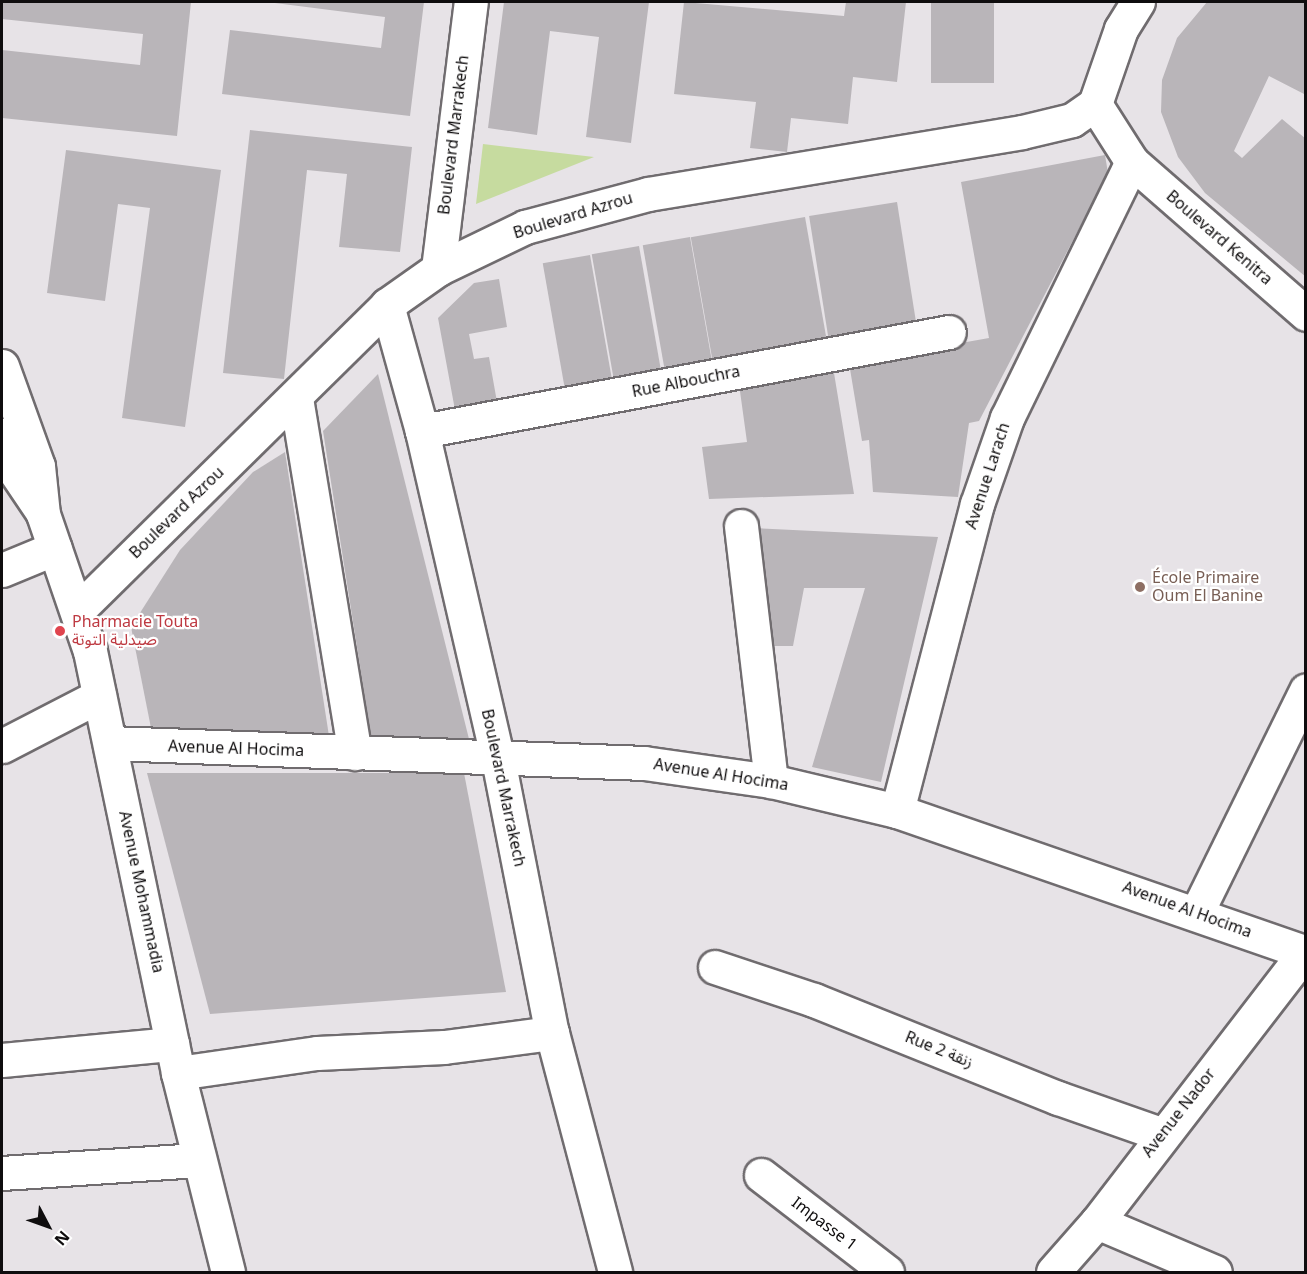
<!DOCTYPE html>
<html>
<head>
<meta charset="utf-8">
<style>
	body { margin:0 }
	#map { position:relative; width:1307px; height:1274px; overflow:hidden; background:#e7e3e7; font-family:Georgia,"Noto Sans Arabic",serif }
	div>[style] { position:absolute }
	.green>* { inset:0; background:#c6db9f }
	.building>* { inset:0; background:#b9b5b9; transform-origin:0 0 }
	.roads { filter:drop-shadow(2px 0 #706c6f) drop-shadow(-2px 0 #706c6f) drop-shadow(0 2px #706c6f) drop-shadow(0 -2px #706c6f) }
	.minor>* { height:33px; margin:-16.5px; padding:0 16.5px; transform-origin:16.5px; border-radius:16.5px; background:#fff }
	.dots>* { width:16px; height:16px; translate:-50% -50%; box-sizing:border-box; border:3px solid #fff; border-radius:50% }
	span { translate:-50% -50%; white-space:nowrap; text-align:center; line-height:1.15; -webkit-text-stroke:4.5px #fff; paint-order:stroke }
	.street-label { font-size:16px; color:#0f0d0e }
	.education-label { font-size:16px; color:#785e54 }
	.left { translate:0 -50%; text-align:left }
	.health-label { font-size:16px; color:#be3a42 }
	.frame { position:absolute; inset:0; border:3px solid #0f0d0e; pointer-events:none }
	.north { position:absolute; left:18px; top:1196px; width:60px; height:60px; -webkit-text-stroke:4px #fff; paint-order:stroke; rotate:131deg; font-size:16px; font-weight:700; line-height:24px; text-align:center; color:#0f0d0e }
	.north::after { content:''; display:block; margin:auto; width:21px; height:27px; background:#0f0d0e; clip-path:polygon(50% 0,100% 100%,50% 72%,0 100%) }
</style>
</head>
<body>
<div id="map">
	<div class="green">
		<div style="clip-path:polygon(483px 144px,594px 157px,476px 204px)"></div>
	</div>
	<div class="building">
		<div style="clip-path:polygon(2px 2px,191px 2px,177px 136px,2px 118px,2px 50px,140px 65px,143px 34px,2px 19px)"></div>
		<div style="clip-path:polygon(267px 2px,424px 2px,410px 116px,222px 94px,230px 30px,381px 48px,385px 17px)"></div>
		<div style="clip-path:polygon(504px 2px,649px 2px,631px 143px,586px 137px,599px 37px,550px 31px,537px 135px,488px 128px)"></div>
		<div style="clip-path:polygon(684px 2px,844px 16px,846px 2px,906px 2px,897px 82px,853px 77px,848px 124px,791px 118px,787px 152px,750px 148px,756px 102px,674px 94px)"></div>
		<div style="left:931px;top:2px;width:63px;height:81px"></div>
		<div style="clip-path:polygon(1207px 2px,1306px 2px,1306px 95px,1269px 76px,1234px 151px,1242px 158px,1282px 119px,1306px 139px,1306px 277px,1205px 193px,1178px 157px,1161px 112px,1162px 80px,1177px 38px)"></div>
		<div style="clip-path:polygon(250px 130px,412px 147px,400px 252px,339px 247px,347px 174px,307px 170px,284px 379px,223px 373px)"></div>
		<div style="clip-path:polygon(66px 150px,221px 170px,185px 427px,122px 418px,150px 208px,118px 204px,105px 301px,47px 293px)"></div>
		<div style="clip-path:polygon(1105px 155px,1108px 173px,979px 421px,969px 423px,958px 497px,873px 492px,869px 440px,862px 441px,849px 363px,989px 338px,961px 182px)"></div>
		<div style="left:897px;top:202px;width:124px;height:89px;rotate:81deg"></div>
		<div style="left:805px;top:217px;width:126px;height:116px;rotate:80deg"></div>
		<div style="left:690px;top:237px;width:127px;height:48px;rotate:80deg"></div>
		<div style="left:639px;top:246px;width:127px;height:48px;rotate:80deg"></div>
		<div style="left:590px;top:255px;width:127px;height:48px;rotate:80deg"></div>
		<div style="clip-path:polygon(499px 279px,507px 327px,469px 334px,474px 359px,489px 357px,497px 402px,455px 410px,438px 318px,474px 283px)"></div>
		<div style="clip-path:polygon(833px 367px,854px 494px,709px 499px,702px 447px,747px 442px,739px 384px)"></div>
		<div style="clip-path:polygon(378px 374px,469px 739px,371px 736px,323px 431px)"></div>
		<div style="clip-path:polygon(285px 452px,329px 736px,151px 728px,131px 627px,180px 550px,253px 472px)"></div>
		<div style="clip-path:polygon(753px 528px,938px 537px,881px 782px,812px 767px,865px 588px,804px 588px,793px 646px,765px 646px)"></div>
		<div style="clip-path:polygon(147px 773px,464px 773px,506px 992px,210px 1014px)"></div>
	</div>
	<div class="roads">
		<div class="minor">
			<div style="left:1095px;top:104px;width:79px;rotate:-70.9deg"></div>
			<div style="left:1121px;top:29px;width:32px;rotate:-58deg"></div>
			<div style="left:438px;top:269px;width:269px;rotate:-83deg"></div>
			<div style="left:387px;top:305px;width:131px;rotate:74.5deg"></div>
			<div style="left:422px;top:431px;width:337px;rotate:77deg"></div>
			<div style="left:498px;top:759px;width:279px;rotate:78.9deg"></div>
			<div style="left:552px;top:1033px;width:247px;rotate:75.2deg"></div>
			<div style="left:2px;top:366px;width:106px;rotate:70.2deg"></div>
			<div style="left:38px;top:466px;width:48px;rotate:84.1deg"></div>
			<div style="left:43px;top:514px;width:145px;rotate:71.1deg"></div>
			<div style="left:90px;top:651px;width:431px;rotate:78.2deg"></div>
			<div style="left:178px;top:1073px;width:205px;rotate:75.9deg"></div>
			<div style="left:296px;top:398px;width:360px;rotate:80.6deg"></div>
			<div style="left:422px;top:431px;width:536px;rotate:-10.64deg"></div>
			<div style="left:2px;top:435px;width:37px;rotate:71deg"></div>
			<div style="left:14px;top:470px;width:48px;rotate:56deg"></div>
			<div style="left:741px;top:526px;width:257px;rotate:83.3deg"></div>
			<div style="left:2px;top:570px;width:57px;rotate:-22.5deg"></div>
			<div style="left:78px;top:610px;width:434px;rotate:-44.6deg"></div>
			<div style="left:387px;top:305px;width:62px;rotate:-35.2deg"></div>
			<div style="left:438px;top:269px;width:97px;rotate:-25.8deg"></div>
			<div style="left:525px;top:227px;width:127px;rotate:-15deg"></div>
			<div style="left:648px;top:194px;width:379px;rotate:-9.4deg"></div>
			<div style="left:1022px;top:132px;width:51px;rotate:-13.5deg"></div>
			<div style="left:1072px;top:120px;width:28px;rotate:-35deg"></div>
			<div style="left:1095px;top:104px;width:69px;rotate:57.5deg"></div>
			<div style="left:1132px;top:162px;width:231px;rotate:41.1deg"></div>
			<div style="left:110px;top:743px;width:534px;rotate:2.14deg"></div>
			<div style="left:644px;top:763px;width:128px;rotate:8.1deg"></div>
			<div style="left:771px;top:781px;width:130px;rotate:13.4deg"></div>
			<div style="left:897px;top:811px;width:433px;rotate:19.1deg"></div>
			<div style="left:2px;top:746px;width:109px;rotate:-27.3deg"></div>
			<div style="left:897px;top:811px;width:317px;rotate:-75.4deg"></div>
			<div style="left:977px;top:504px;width:91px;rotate:-70.8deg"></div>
			<div style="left:1007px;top:418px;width:285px;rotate:-64deg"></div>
			<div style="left:1197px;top:912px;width:247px;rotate:-63.8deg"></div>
			<div style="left:715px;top:967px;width:104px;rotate:18.4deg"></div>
			<div style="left:814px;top:1000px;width:263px;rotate:21.9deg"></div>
			<div style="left:1058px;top:1098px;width:109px;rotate:19.3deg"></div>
			<div style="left:2px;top:1060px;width:171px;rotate:-5.4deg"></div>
			<div style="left:178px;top:1073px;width:140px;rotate:-8.2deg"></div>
			<div style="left:317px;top:1053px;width:127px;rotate:-2.7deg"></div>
			<div style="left:444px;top:1047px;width:109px;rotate:-7.4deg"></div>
			<div style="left:2px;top:1173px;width:197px;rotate:-3.8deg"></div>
			<div style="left:761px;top:1175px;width:159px;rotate:37.6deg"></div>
			<div style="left:1097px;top:1222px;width:128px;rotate:23deg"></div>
			<div style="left:1053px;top:1272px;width:67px;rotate:-48.7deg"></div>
			<div style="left:1097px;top:1222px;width:339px;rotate:-52.4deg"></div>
		</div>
	</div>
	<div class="dots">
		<div style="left:1140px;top:587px;background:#8d6e63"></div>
		<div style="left:60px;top:631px;background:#e0444e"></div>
	</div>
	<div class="street-label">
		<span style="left:454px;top:135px;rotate:-83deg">Boulevard Marrakech</span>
		<span style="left:573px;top:216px;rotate:-17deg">Boulevard Azrou</span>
		<span style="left:1219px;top:238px;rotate:41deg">Boulevard Kenitra</span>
		<span style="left:686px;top:382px;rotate:-11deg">Rue Albouchra</span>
		<span style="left:988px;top:476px;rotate:-72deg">Avenue Larach</span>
		<span style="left:177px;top:513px;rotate:-44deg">Boulevard Azrou</span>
		<span style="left:236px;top:749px;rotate:2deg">Avenue Al Hocima</span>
		<span style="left:721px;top:775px;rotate:9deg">Avenue Al Hocima</span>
		<span style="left:503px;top:788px;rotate:78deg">Boulevard Marrakech</span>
		<span style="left:141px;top:892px;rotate:78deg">Avenue Mohammadia</span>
		<span style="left:1187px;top:910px;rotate:20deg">Avenue Al Hocima</span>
		<span style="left:939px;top:1050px;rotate:22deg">Rue 2 زنقة</span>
		<span style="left:1179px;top:1113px;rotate:-52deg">Avenue Nador</span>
		<span style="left:824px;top:1224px;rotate:37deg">Impasse 1</span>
	</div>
	<div class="education-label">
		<span class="left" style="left:1152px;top:587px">École Primaire<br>Oum El Banine</span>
	</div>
	<div class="health-label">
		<span class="left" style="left:72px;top:631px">Pharmacie Touta<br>صيدلية التوتة</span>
	</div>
	<div class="frame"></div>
	<div class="north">N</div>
</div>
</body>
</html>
